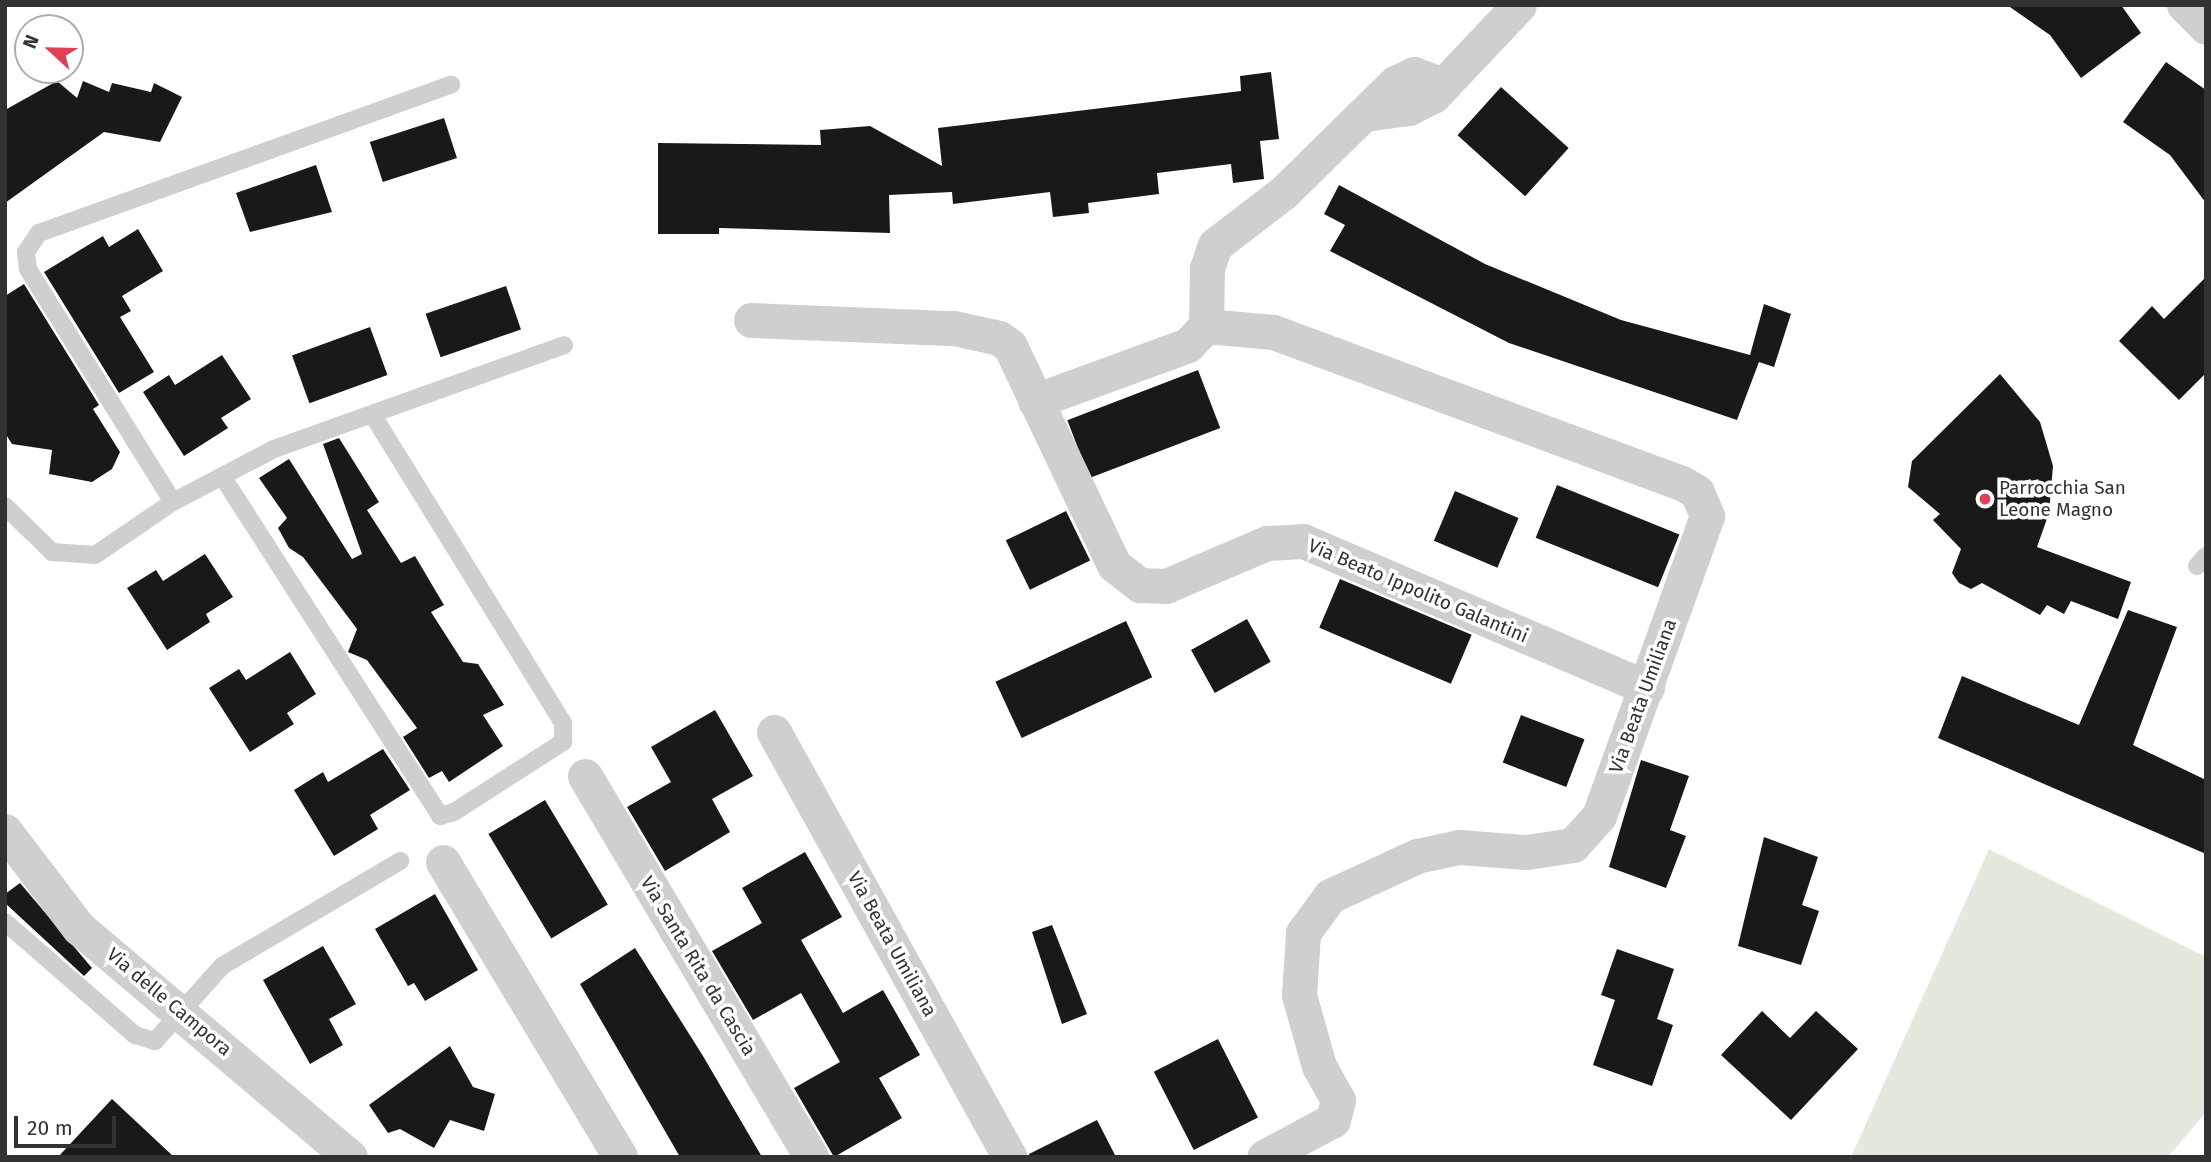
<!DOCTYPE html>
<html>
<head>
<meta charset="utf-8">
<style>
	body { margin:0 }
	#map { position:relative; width:2211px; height:1162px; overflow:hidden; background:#fff; font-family:"Fira Sans",sans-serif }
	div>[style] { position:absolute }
	.green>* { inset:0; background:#e3e9dc }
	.building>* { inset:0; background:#191919; transform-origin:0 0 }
	.service>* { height:18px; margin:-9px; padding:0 9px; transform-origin:9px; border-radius:9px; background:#cfcfcf }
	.minor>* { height:35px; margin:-17.5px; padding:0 17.5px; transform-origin:17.5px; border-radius:17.5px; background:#cfcfcf }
	.dots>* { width:19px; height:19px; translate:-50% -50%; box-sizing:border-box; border:4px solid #fff; border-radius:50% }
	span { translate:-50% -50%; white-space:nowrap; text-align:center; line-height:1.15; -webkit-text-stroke:7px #fff; paint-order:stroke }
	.poi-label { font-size:19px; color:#323232 }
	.left { translate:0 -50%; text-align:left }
	.street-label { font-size:19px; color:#323232 }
	.frame { position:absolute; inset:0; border:7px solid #323232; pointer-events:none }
	.north { position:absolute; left:14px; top:14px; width:70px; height:70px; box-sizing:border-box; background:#fff; border:2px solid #adadad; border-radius:50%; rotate:292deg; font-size:19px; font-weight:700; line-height:28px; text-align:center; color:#323232 }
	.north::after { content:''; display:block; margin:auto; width:24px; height:32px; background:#df3f57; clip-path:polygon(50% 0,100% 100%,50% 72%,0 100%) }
	.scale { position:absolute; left:14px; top:1116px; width:102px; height:32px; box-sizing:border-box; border:4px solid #323232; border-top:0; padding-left:9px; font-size:21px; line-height:24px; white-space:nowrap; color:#323232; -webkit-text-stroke:5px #fff; paint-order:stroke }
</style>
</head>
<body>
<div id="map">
	<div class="green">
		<div style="clip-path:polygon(1989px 849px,2206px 957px,2206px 1112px,2168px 1157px,1851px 1157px)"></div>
	</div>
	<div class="building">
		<div style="clip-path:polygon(2007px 5px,2121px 5px,2141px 33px,2081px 78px,2050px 35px)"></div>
		<div style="clip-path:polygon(2166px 62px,2206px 90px,2206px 203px,2170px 155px,2123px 122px)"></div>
		<div style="clip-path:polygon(1271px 72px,1279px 139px,1260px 141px,1264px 179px,1233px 183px,1231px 164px,1157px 173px,1159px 194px,1088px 203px,1089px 213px,1053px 217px,1050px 192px,953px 204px,952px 192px,889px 195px,890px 233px,719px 228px,719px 234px,658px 234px,658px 143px,821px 145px,820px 130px,870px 126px,942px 166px,938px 128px,1241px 91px,1240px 76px)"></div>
		<div style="clip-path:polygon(57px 81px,77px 98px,83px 81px,109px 92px,112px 83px,151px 92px,154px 83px,182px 97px,160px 142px,104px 132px,5px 203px,5px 110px)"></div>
		<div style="left:1501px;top:87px;width:91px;height:65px;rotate:42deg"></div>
		<div style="left:444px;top:118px;width:42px;height:78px;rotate:72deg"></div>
		<div style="clip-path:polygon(316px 165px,332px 212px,250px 232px,236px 193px)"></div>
		<div style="clip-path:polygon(1339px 185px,1485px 264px,1621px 320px,1750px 355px,1764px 304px,1791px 314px,1774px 367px,1759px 362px,1737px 420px,1509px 343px,1330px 251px,1345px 225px,1324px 214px)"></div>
		<div style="clip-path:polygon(138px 229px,163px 271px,122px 296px,131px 311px,120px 317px,154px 372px,119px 393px,44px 272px,103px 236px,109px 247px)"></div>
		<div style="clip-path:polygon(2206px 277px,2206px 373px,2179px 400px,2119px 341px,2152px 306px,2164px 319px)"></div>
		<div style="clip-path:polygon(24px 284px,99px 405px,93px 409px,120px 452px,112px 469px,92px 482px,49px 474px,52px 450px,12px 444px,5px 433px,5px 296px)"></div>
		<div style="left:506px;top:286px;width:46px;height:85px;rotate:71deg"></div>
		<div style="left:370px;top:327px;width:51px;height:83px;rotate:70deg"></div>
		<div style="clip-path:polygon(222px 355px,251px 399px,221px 418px,228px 428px,184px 456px,143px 392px,169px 375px,175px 385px)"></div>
		<div style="left:1198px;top:370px;width:62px;height:140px;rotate:69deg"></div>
		<div style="clip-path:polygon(2000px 374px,2040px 422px,2053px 466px,2049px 513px,2037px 547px,2131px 582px,2118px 619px,2071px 601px,2064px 614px,2047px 605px,2040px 615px,1982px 583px,1971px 589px,1959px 583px,1952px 573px,1961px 549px,1933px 520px,1940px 514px,1908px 487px,1912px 461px)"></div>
		<div style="clip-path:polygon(339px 438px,379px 502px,367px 510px,401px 563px,415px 556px,444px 605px,431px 612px,463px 662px,478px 664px,504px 705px,483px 715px,503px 746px,449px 782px,442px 771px,429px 778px,403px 737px,417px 728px,367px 660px,348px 652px,357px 629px,303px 557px,289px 548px,278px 528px,287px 518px,259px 478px,289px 459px,352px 559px,362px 554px,323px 444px)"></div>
		<div style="left:1557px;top:485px;width:132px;height:57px;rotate:22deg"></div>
		<div style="left:1455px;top:491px;width:69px;height:54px;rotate:23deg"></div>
		<div style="left:1066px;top:511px;width:55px;height:67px;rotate:64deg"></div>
		<div style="clip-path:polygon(205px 554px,233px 597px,206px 614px,210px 622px,167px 650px,127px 588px,156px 570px,163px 581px)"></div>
		<div style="left:1340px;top:579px;width:143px;height:53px;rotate:23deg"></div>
		<div style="clip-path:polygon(2128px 610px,2177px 627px,2133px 745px,2206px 780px,2206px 854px,1938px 738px,1962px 676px,2079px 725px)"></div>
		<div style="left:1247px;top:619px;width:49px;height:64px;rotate:61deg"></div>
		<div style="left:1126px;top:621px;width:62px;height:144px;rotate:65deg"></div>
		<div style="clip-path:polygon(290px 652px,316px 694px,287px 713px,294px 724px,250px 752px,209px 688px,239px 669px,246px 680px)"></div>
		<div style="clip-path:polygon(715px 710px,753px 776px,712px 799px,730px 832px,665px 871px,627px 807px,671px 782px,651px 747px)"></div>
		<div style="left:1521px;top:715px;width:68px;height:51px;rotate:21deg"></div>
		<div style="clip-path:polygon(383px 749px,410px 790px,370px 815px,378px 829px,334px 856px,294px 790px,323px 772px,328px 782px)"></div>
		<div style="clip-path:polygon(1641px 760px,1689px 776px,1670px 830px,1686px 836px,1666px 888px,1609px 867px)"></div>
		<div style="left:545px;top:800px;width:122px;height:66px;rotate:59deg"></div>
		<div style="clip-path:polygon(1764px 837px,1818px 857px,1802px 905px,1819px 911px,1801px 965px,1738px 946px)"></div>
		<div style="clip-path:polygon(805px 852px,842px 917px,801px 940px,843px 1013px,883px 990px,920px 1055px,879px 1078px,902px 1118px,834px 1157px,794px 1088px,840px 1062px,801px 993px,753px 1020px,712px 951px,762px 923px,742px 888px)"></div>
		<div style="clip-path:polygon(20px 883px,92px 968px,84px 976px,5px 903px,5px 894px)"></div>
		<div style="clip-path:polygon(435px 894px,478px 970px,425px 1001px,414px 983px,408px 986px,375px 929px)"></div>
		<div style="clip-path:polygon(1052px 925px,1087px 1014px,1062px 1024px,1032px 932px)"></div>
		<div style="clip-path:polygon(323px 946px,356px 1004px,329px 1019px,343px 1045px,310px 1064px,263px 980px)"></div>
		<div style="clip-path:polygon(635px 948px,703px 1056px,762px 1157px,680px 1157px,580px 984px)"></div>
		<div style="clip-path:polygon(1617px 949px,1674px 969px,1657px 1019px,1673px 1025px,1652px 1086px,1593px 1065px,1615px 1000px,1601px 995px)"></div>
		<div style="clip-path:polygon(1762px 1011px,1790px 1038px,1816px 1011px,1858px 1049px,1791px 1120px,1721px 1055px)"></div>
		<div style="left:1218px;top:1039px;width:88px;height:72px;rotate:63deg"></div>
		<div style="clip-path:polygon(450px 1046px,473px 1087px,495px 1094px,484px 1131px,450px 1120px,434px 1148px,400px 1129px,388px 1133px,369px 1105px)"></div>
		<div style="clip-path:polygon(112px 1099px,174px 1157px,58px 1157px)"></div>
		<div style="clip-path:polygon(1097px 1120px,1116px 1157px,1030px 1157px,1029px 1154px)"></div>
	</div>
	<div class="service">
		<div style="left:222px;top:476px;width:404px;rotate:57.3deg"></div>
		<div style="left:440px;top:816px;width:15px;rotate:-16deg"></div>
		<div style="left:454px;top:812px;width:130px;rotate:-32.7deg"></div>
		<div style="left:563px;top:742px;width:19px;rotate:-90deg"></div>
		<div style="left:563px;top:723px;width:363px;rotate:-121.7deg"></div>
		<div style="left:173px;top:502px;width:274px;rotate:-121.9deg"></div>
		<div style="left:28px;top:269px;width:17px;rotate:-97deg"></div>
		<div style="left:26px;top:252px;width:23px;rotate:-56deg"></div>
		<div style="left:39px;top:233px;width:438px;rotate:-19.8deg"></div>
		<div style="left:5px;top:506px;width:66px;rotate:44.4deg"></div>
		<div style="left:52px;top:552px;width:43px;rotate:4deg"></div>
		<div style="left:95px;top:555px;width:94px;rotate:-34.2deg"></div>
		<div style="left:173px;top:502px;width:114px;rotate:-27.7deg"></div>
		<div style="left:274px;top:449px;width:308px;rotate:-19.7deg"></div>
		<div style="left:2197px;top:566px;width:13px;rotate:-48deg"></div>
		<div style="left:5px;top:922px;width:172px;rotate:41deg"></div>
		<div style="left:135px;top:1035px;width:21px;rotate:17deg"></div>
		<div style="left:155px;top:1041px;width:101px;rotate:-48.2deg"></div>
		<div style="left:222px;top:966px;width:207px;rotate:-30.5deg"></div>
	</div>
	<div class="minor">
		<div style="left:2184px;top:5px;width:31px;rotate:45deg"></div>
		<div style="left:1365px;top:114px;width:44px;rotate:-7.8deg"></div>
		<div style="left:1409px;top:108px;width:27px;rotate:-27deg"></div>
		<div style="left:1433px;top:96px;width:125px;rotate:-46.6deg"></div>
		<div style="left:751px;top:320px;width:203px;rotate:2.3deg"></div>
		<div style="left:954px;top:328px;width:46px;rotate:12.5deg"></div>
		<div style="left:999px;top:338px;width:14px;rotate:36deg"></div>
		<div style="left:1010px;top:346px;width:242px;rotate:64.6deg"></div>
		<div style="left:1114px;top:565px;width:33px;rotate:38deg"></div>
		<div style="left:1140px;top:585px;width:26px;rotate:2deg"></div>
		<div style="left:1166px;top:586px;width:110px;rotate:-23.1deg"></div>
		<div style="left:1267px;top:543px;width:36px;rotate:-3deg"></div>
		<div style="left:1303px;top:541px;width:374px;rotate:23.1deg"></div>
		<div style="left:1206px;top:326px;width:67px;rotate:5.1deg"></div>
		<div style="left:1273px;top:332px;width:436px;rotate:20.3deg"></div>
		<div style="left:1682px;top:483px;width:17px;rotate:31deg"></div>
		<div style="left:1697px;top:492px;width:26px;rotate:67deg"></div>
		<div style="left:1707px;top:516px;width:319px;rotate:109.8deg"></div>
		<div style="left:1599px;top:816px;width:39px;rotate:132deg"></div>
		<div style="left:1573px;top:845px;width:48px;rotate:171.5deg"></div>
		<div style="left:1526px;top:852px;width:67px;rotate:-175.7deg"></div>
		<div style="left:1459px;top:847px;width:43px;rotate:167.9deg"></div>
		<div style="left:1417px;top:856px;width:96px;rotate:155.3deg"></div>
		<div style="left:1330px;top:896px;width:46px;rotate:126.1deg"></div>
		<div style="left:1303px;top:933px;width:62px;rotate:93.7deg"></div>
		<div style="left:1299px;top:995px;width:74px;rotate:74.3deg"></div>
		<div style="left:1319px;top:1066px;width:39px;rotate:61deg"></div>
		<div style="left:1338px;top:1100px;width:21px;rotate:104deg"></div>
		<div style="left:1333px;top:1120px;width:78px;rotate:151.8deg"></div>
		<div style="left:1035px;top:401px;width:163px;rotate:-20.1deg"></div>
		<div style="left:1188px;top:345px;width:26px;rotate:-47deg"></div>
		<div style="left:1206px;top:326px;width:58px;rotate:-89deg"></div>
		<div style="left:1207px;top:268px;width:24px;rotate:-71deg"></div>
		<div style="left:1215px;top:245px;width:87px;rotate:-37.5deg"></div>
		<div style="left:1284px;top:192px;width:156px;rotate:-44.5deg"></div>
		<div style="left:1395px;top:83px;width:21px;rotate:-25deg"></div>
		<div style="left:1414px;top:74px;width:31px;rotate:21deg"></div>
		<div style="left:774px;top:732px;width:486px;rotate:61deg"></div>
		<div style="left:585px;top:776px;width:443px;rotate:59.3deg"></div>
		<div style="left:5px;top:831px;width:122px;rotate:52.7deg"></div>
		<div style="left:79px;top:928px;width:355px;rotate:40.2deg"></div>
		<div style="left:443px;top:862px;width:344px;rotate:59deg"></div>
	</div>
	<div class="dots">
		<div style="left:1985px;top:499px;background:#df3f57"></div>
	</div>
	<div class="poi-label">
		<span class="left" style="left:1999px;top:499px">Parrocchia San<br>Leone Magno</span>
	</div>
	<div class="street-label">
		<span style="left:1418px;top:591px;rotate:23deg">Via Beato Ippolito Galantini</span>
		<span style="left:1643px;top:696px;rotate:-70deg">Via Beata Umiliana</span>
		<span style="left:892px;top:944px;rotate:61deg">Via Beata Umiliana</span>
		<span style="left:698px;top:966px;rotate:59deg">Via Santa Rita da Cascia</span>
		<span style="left:169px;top:1002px;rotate:40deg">Via delle Campora</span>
	</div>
	<div class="frame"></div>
	<div class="north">N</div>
	<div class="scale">20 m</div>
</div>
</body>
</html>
